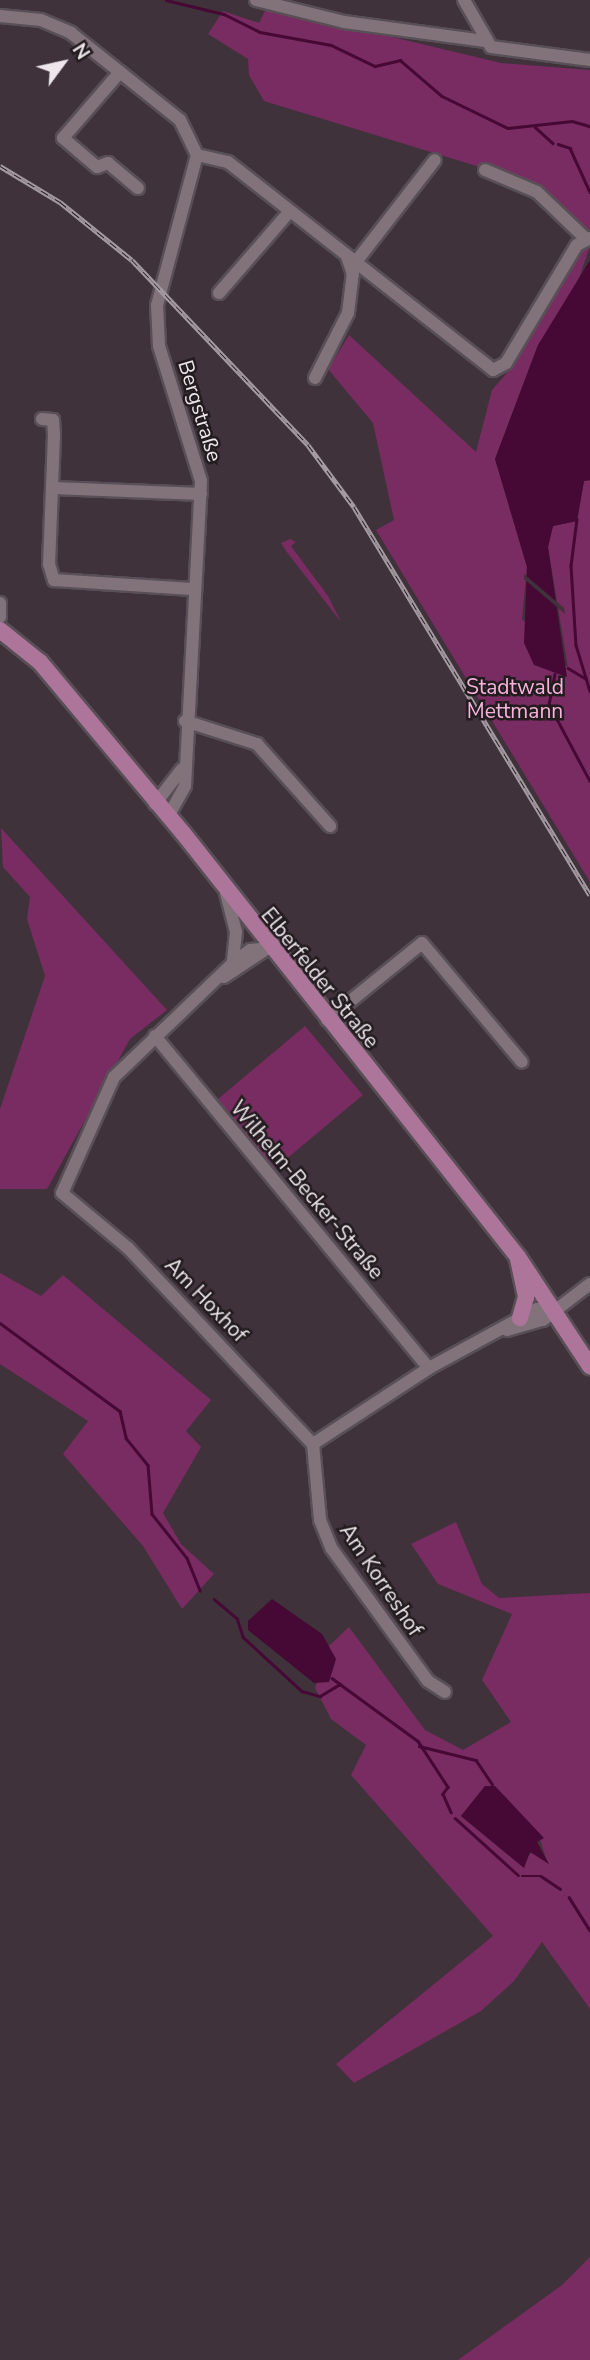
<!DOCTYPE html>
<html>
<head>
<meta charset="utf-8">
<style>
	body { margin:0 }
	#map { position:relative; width:590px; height:2360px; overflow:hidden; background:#3f323a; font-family:"Nunito Sans",sans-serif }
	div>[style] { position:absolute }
	.green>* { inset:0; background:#782c61; transform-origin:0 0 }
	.water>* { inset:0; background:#460835 }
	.pier>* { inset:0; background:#3f323a }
	.stream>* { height:2.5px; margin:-1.25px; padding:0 1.25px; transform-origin:1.25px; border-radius:1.25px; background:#460835 }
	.roads { filter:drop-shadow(2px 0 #594f56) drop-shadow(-2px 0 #594f56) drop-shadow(0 2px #594f56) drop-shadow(0 -2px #594f56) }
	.minor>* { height:12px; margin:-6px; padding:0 6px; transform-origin:6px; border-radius:6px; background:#82737b }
	.major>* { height:16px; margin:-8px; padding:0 8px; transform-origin:8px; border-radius:8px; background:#ae759a }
	.rail>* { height:5px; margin-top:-2.5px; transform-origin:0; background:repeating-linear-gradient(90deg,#221c1f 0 8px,#a49aa0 0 16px); box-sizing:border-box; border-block:2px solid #a49aa0 }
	span { translate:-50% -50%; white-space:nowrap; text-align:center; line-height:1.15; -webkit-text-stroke:5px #221c1f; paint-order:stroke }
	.street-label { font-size:21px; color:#eee6eb }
	.park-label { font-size:21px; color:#f8b3dd }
	.north { position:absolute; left:28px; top:28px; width:70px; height:70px; -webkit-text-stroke:5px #221c1f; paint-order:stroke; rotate:57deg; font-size:19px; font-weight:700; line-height:28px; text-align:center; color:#eee6eb }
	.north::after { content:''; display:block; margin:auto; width:24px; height:32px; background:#eee6eb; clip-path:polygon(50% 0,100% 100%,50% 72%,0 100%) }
</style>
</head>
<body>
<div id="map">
	<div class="green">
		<div style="clip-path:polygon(267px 7px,501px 63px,590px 70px,590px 230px,519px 179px,264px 101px,249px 75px,248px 59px,208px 34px,223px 11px,259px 23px)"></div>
		<div style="clip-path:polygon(590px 246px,574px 293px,538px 345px,495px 459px,527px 567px,522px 619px,568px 668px,548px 547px,553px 526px,577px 521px,584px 481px,590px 480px,590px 882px,376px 530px,394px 520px,373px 423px,328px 369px,349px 335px,476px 452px,492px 390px,512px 367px,580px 252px)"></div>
		<div style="clip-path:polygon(290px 539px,296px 542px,291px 546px,328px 596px,341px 622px,286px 551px,281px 543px)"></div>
		<div style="clip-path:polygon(1px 828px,167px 1010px,130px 1039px,47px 1189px,0 1189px,0 1109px,45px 976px,27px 919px,30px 897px,3px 867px)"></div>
		<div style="left:305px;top:1026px;width:90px;height:115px;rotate:50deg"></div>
		<div style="clip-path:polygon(0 1273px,41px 1296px,63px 1275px,211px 1400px,186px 1431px,201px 1447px,163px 1513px,181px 1544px,214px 1574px,182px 1609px,143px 1546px,63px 1454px,88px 1421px,0 1364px)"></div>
		<div style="clip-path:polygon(evenodd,456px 1522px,482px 1584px,499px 1598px,590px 1593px,590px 2009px,542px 1942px,514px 1981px,481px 2011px,354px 2083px,336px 2064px,493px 1936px,351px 1775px,366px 1745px,331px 1719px,315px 1688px,329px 1646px,349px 1627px,425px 1730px,463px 1750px,511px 1722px,482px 1680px,512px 1614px,438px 1584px,411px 1544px,456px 1522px,485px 1786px,505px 1796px,540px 1840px,548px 1864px,533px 1852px,518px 1863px,461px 1816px,485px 1786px)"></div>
		<div style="clip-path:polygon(590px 2257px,590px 2360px,458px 2360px,562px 2285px)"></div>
	</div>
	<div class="water">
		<div style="clip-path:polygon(590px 260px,590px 480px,584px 481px,577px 521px,553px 526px,548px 547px,567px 677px,534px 665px,524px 643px,527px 567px,495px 459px,538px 345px)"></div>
		<div style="clip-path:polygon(272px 1599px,322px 1634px,336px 1659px,329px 1682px,314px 1683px,248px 1630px,248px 1621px)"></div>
		<div style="clip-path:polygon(485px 1786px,495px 1786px,544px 1838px,537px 1842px,549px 1864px,530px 1852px,524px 1868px,461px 1816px)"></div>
	</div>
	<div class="pier">
		<div style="clip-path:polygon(524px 574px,564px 608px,565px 614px,524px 579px)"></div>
	</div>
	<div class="stream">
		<div style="left:166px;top:0;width:60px;rotate:13.6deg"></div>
		<div style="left:224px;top:14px;width:40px;rotate:26.6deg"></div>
		<div style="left:260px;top:32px;width:72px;rotate:10.4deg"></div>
		<div style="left:331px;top:45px;width:49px;rotate:25.5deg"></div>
		<div style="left:375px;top:66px;width:26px;rotate:-13deg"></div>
		<div style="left:400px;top:60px;width:55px;rotate:40.6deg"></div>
		<div style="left:442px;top:96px;width:73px;rotate:25.9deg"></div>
		<div style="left:508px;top:128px;width:64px;rotate:-6.2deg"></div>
		<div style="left:572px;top:121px;width:19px;rotate:16deg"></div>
		<div style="left:535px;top:127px;width:24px;rotate:42deg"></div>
		<div style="left:558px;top:144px;width:13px;rotate:18deg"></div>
		<div style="left:570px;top:148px;width:48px;rotate:65.6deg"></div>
		<div style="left:577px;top:519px;width:47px;rotate:97.3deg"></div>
		<div style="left:571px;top:566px;width:79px;rotate:86.4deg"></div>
		<div style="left:576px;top:645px;width:48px;rotate:73.1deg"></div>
		<div style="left:568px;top:668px;width:21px;rotate:31deg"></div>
		<div style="left:555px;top:674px;width:31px;rotate:101deg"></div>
		<div style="left:549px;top:704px;width:87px;rotate:62deg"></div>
		<div style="left:0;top:1323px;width:149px;rotate:36.3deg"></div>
		<div style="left:120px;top:1411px;width:28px;rotate:77deg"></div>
		<div style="left:126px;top:1438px;width:35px;rotate:51deg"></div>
		<div style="left:148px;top:1465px;width:49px;rotate:85.3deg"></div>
		<div style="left:152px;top:1514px;width:56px;rotate:51.5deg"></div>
		<div style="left:187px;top:1558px;width:35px;rotate:68deg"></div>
		<div style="left:214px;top:1599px;width:30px;rotate:40deg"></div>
		<div style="left:237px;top:1618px;width:20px;rotate:72deg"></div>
		<div style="left:243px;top:1637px;width:80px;rotate:42.5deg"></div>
		<div style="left:302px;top:1691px;width:19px;rotate:16deg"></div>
		<div style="left:320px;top:1696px;width:23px;rotate:-31deg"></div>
		<div style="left:340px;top:1684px;width:97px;rotate:36.2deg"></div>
		<div style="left:418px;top:1741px;width:55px;rotate:56.9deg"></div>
		<div style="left:448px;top:1787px;width:9px;rotate:126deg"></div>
		<div style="left:443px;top:1794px;width:20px;rotate:66deg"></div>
		<div style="left:332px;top:1678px;width:10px;rotate:37deg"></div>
		<div style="left:419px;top:1746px;width:59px;rotate:13.8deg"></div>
		<div style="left:476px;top:1760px;width:29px;rotate:56deg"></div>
		<div style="left:455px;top:1818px;width:85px;rotate:42.1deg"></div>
		<div style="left:522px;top:1876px;width:19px"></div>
		<div style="left:541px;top:1876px;width:23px;rotate:34deg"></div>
		<div style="left:569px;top:1897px;width:39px;rotate:58deg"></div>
	</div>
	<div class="roads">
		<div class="minor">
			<div style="left:256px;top:0;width:91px;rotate:14deg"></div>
			<div style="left:344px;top:22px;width:141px;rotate:7.7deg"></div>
			<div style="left:464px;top:0;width:54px;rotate:60.1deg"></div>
			<div style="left:491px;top:47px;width:100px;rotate:7.5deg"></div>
			<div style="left:0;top:16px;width:41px;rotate:5.6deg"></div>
			<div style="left:41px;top:20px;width:33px;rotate:23deg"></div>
			<div style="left:71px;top:33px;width:139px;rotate:38.6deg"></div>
			<div style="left:180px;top:120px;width:39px;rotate:64deg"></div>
			<div style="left:197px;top:155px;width:155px;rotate:104.9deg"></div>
			<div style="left:157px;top:305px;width:41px;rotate:87.2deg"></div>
			<div style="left:159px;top:346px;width:141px;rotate:72.7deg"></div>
			<div style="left:201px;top:481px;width:305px;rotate:93deg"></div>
			<div style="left:185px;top:786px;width:35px;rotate:119deg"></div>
			<div style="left:120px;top:72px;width:87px;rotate:130.8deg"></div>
			<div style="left:63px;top:138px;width:45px;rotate:40.5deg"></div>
			<div style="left:97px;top:167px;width:12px;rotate:-20deg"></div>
			<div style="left:108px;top:163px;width:39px;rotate:40deg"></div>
			<div style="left:197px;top:155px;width:32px;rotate:13deg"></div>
			<div style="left:228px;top:162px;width:337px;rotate:38.1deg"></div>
			<div style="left:493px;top:370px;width:15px;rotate:-28deg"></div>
			<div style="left:506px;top:363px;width:138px;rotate:-59deg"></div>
			<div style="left:577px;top:245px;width:15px;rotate:-28deg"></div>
			<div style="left:485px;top:170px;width:56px;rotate:22.9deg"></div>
			<div style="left:537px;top:192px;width:66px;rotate:43.8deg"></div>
			<div style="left:355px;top:263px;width:130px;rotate:-52.2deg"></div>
			<div style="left:219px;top:293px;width:108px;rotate:-49.1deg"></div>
			<div style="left:315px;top:378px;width:73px;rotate:-63.1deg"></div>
			<div style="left:348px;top:313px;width:39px;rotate:-83deg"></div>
			<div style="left:353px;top:274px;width:18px;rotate:-109deg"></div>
			<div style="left:42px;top:419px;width:11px;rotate:5deg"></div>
			<div style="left:53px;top:420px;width:15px;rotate:86deg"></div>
			<div style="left:54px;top:435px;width:129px;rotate:92.2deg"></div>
			<div style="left:49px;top:564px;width:17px;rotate:73deg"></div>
			<div style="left:54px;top:580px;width:138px;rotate:3.7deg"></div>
			<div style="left:53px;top:488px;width:148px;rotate:2.3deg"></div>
			<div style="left:0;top:603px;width:14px;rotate:90deg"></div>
			<div style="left:185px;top:721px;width:76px;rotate:17.7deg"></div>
			<div style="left:257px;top:744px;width:110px;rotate:48.3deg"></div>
			<div style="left:155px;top:804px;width:44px;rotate:-52.4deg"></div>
			<div style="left:226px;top:893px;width:40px;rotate:75.6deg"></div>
			<div style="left:236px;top:932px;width:31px;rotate:96deg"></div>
			<div style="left:233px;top:963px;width:165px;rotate:136.2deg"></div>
			<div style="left:114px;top:1077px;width:127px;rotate:114.1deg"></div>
			<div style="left:62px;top:1193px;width:86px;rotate:39.8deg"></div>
			<div style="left:128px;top:1248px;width:270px;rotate:46.7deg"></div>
			<div style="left:233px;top:963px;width:21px;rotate:-37deg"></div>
			<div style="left:250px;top:950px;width:18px;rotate:-6deg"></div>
			<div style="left:224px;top:977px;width:53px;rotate:-33.4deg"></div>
			<div style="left:327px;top:1020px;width:122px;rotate:-39deg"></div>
			<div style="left:422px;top:943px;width:155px;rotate:50deg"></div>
			<div style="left:155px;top:1036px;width:430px;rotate:50.5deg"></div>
			<div style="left:507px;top:1330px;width:37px;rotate:-16deg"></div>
			<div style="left:543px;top:1320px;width:59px;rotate:-37.5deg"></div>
			<div style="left:313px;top:1444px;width:76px;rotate:84.7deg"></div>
			<div style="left:320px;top:1520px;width:31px;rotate:68deg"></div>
			<div style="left:332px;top:1549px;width:163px;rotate:54deg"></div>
			<div style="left:428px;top:1681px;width:20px;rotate:33deg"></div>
			<div style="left:313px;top:1444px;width:139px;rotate:-33.2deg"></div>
			<div style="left:429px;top:1368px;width:123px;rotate:-28.6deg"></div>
			<div style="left:537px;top:1309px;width:18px;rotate:-3deg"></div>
		</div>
		<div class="major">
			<div style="left:0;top:630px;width:51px;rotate:38.7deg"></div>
			<div style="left:40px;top:662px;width:223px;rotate:50.1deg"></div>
			<div style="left:183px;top:833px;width:540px;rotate:51.69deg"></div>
			<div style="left:518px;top:1257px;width:131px;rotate:56.6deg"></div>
			<div style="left:518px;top:1259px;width:39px;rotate:78deg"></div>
			<div style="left:526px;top:1297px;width:22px;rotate:106deg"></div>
		</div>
	</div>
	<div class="rail">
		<div style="left:0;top:166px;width:70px;rotate:31deg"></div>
		<div style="left:60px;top:202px;width:92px;rotate:38.9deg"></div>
		<div style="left:132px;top:260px;width:255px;rotate:46.4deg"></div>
		<div style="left:308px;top:445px;width:77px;rotate:53.4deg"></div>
		<div style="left:354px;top:507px;width:454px;rotate:58.7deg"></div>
	</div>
	<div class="street-label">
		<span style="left:200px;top:411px;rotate:73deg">Bergstraße</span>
		<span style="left:320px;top:978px;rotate:51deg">Elberfelder Straße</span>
		<span style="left:307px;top:1190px;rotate:50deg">Wilhelm-Becker-Straße</span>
		<span style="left:206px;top:1300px;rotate:46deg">Am Hoxhof</span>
		<span style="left:381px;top:1580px;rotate:56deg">Am Korreshof</span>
	</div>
	<div class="park-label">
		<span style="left:515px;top:699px">Stadtwald<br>Mettmann</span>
	</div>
	<div class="north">N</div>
</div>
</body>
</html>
